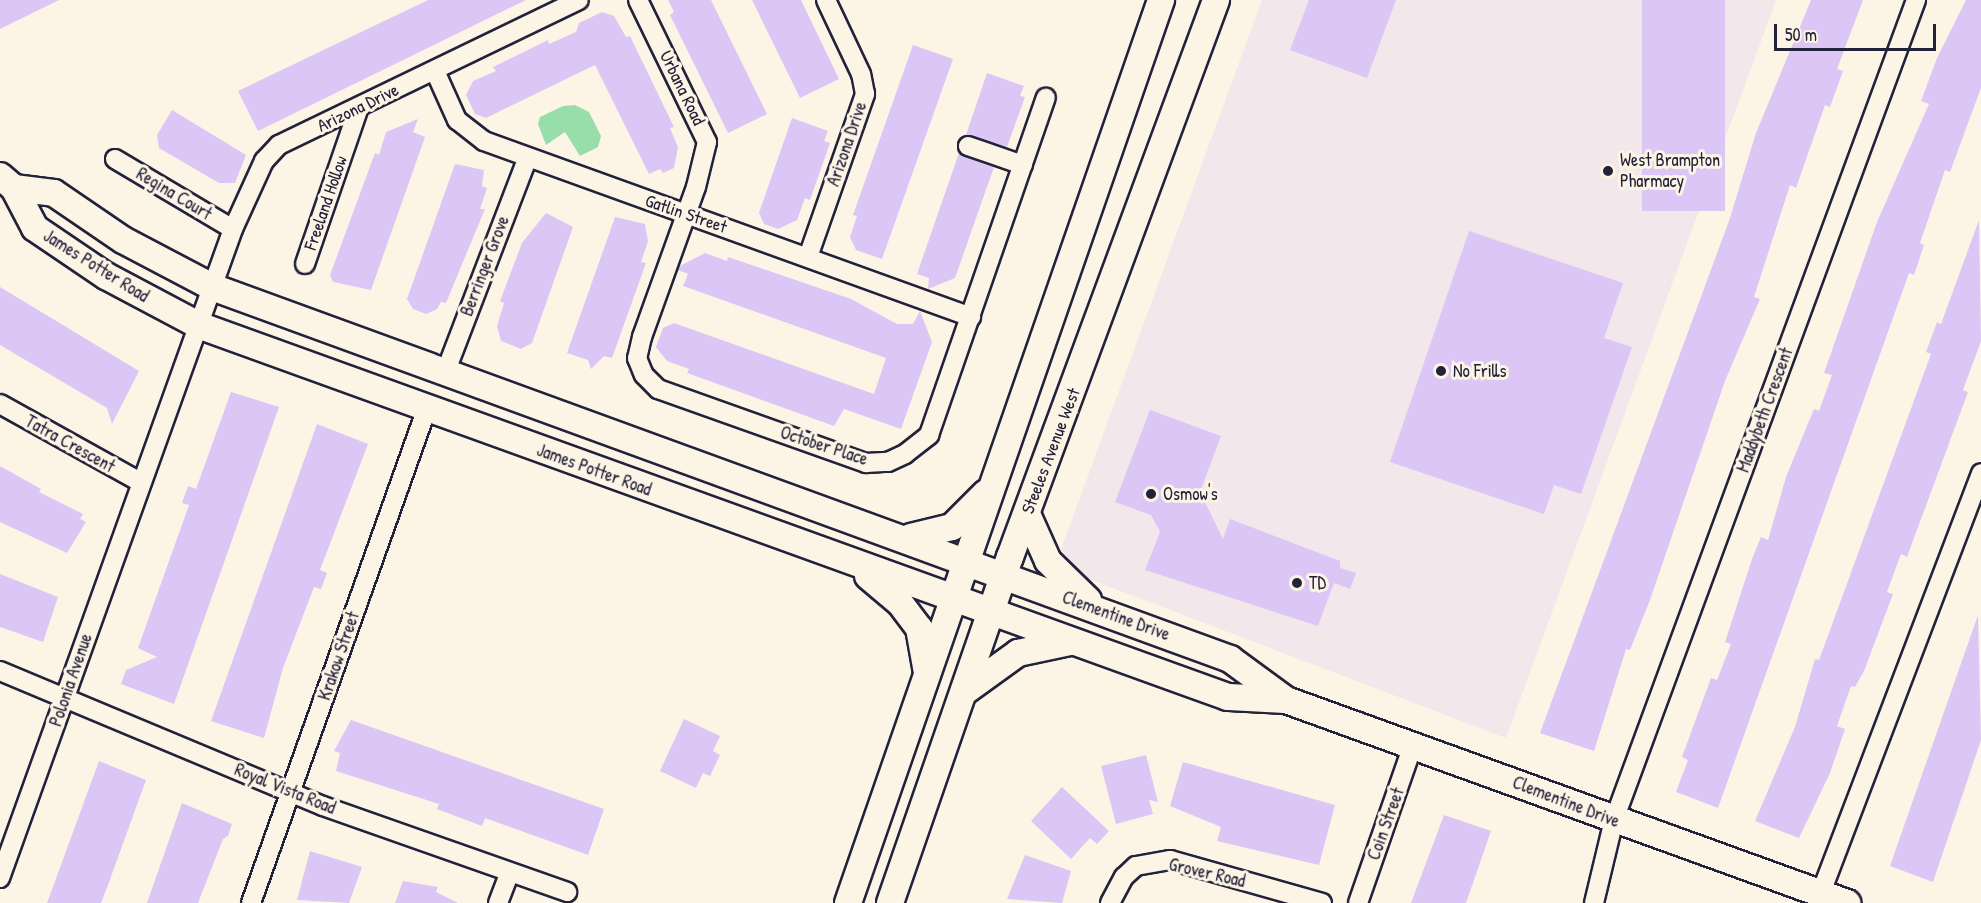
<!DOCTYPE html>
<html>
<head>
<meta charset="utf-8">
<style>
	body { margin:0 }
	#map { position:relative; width:1981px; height:903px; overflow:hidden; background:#fcf5e5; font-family:"Patrick Hand",sans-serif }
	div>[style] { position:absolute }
	.built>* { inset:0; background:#f2e7ea }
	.green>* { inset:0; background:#98deab }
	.building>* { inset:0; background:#dcc6f6; transform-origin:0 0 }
	.roads { filter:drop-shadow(2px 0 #22223b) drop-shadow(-2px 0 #22223b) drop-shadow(0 2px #22223b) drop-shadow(0 -2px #22223b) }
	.street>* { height:18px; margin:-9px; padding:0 9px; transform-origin:9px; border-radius:9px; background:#fcf5e5 }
	.secondary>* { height:26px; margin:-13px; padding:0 13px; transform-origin:13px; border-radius:13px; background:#fcf5e5 }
	.dots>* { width:16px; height:16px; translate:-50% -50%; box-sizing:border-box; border:3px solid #fcf5e5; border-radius:50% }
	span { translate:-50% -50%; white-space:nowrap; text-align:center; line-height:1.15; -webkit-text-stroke:6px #fcf5e5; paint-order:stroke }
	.street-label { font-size:18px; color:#22223b }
	.poi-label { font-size:18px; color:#22223b }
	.left { translate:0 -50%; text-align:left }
	.scale { position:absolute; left:1774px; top:24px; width:162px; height:27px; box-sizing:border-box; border:3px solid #22223b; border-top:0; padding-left:8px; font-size:18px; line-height:21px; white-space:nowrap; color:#22223b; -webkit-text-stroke:4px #fcf5e5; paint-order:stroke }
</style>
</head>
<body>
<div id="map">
	<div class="built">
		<div style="clip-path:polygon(1262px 0,1776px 0,1506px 738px,1055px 566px)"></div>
	</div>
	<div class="green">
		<div style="clip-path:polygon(563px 106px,575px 105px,589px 112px,601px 136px,598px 147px,580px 156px,565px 132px,546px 145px,538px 124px,540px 117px)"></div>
	</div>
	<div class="building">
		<div style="clip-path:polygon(0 0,59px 0,0 29px)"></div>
		<div style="clip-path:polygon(428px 0,526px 0,258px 131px,238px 91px)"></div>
		<div style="clip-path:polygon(668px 0,711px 0,767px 114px,728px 133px,670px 15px,674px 12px)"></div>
		<div style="clip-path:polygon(752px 0,801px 0,839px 79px,800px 98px)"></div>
		<div style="clip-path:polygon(1309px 0,1396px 0,1367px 78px,1290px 50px)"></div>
		<div style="left:1642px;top:0;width:83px;height:211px"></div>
		<div style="clip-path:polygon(1811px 0,1863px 0,1837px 69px,1843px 71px,1830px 107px,1825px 105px,1796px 188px,1790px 185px,1754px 297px,1760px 299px,1725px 381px,1650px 600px,1630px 650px,1626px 649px,1594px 751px,1540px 733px,1729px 221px,1756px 133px)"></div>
		<div style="clip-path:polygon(1966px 0,1981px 0,1981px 88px,1950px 172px,1945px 170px,1920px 243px,1924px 245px,1914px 275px,1909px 273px,1718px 808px,1676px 792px,1688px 760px,1682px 757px,1711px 678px,1717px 680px,1731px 644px,1725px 642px,1752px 559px,1761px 537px,1768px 540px,1786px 477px,1814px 409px,1819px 411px,1832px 375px,1824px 373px,1877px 222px,1929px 104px,1921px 101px,1937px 58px)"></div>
		<div style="clip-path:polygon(602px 12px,614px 16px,626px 37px,630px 36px,674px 127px,670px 128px,678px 147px,674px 168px,663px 173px,660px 169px,649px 174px,595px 65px,486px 118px,475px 114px,466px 95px,473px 81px,496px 71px,493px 67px,548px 40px,549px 44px,576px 32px,579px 23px)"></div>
		<div style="clip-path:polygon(913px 45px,953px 59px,882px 259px,856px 250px,850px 237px,857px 216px,853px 215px)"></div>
		<div style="clip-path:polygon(987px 73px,1024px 86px,1020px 96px,1025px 97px,1007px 147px,966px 135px)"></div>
		<div style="clip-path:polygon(172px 110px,246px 155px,235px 183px,219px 183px,159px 148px,157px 135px)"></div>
		<div style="clip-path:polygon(792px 118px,828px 131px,824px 141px,830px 143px,810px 200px,805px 198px,797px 220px,778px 229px,764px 224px,759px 213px)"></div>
		<div style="clip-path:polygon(418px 119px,413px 132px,425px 137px,371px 290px,333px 282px,330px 275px,375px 153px,379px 155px,386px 132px)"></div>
		<div style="clip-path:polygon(959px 153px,994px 167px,955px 278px,928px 289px,929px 278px,917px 274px)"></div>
		<div style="clip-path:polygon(455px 164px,484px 170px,482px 186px,487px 188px,480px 209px,485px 209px,446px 303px,441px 302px,437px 309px,426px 314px,413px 309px,407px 299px)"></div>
		<div style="clip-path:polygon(546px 213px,573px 227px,532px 343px,521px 349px,501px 341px,497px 326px,504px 303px,500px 301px,522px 243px)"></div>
		<div style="clip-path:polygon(615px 217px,645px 224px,648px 241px,641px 262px,646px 263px,612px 358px,604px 356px,591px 369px,588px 360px,567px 353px)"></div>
		<div style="clip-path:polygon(1979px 220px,1981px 341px,1963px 390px,1968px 392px,1907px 557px,1901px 554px,1887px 592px,1893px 594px,1864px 671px,1855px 687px,1851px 686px,1837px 726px,1845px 729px,1830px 773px,1799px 838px,1755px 821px,1795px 727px,1815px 659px,1819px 660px,1931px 354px,1926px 352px,1937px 322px,1941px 324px)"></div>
		<div style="clip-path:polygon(1469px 231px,1623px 283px,1604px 338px,1632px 347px,1581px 494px,1554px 485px,1544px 514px,1390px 462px)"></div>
		<div style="clip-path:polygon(705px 253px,727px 261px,728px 257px,851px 299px,897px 324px,913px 324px,920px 311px,932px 342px,901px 429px,844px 409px,834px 426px,687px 373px,689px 369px,667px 361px,656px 347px,663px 328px,674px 323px,874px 394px,886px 358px,683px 286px,688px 274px,678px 270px,680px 266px)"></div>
		<div style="clip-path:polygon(0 287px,139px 371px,112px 424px,107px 408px,0 345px)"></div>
		<div style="clip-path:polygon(231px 392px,279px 407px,174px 704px,121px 684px,126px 670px,157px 657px,138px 648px,189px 505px,182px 503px,188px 486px,196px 489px)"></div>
		<div style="clip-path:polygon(1150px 410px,1221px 436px,1200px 492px,1223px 539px,1230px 519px,1340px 561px,1340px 568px,1356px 573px,1350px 589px,1334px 583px,1318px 626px,1145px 570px,1160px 532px,1151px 515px,1115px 502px)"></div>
		<div style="clip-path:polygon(317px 424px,368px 444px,320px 570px,327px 573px,321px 589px,314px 587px,283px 668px,264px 738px,211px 721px)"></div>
		<div style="clip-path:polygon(0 466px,41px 489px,39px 492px,83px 514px,80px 519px,86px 522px,67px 553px,0 522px)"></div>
		<div style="clip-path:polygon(0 574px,58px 597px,43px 642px,0 627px)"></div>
		<div style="clip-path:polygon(1978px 615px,1981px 740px,1933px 882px,1890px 866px)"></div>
		<div style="clip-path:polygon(684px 719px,720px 736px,713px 751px,720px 755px,710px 776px,703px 773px,696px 788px,660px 771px)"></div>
		<div style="clip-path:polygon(351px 720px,604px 809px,588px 855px,485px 818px,482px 826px,437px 809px,439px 804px,336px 771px,340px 753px,334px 751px)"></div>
		<div style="clip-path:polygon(1146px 755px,1158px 802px,1149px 800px,1153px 814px,1116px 824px,1101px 766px)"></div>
		<div style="clip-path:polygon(99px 761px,146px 780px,108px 885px,101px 903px,47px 903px)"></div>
		<div style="clip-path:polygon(1183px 762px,1335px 805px,1319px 865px,1217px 841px,1221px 827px,1170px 806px)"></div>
		<div style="clip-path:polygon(1062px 787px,1109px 831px,1097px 844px,1090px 838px,1071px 859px,1031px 821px)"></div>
		<div style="clip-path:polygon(182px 803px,232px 824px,228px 836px,223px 839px,198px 903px,147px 903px)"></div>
		<div style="clip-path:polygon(1444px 815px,1491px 831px,1466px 903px,1411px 903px)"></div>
		<div style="clip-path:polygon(310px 851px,362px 867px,349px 903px,297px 900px)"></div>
		<div style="clip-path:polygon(1025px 855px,1071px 871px,1062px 903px,1007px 899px)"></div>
		<div style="clip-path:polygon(403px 881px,438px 887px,436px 892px,458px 903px,395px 903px)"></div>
	</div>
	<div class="roads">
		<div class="street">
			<div style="left:638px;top:0;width:158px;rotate:64.1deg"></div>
			<div style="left:707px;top:142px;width:46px;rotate:103.7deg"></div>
			<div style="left:696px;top:187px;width:159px;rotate:109.8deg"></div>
			<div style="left:642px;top:337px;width:22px;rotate:103deg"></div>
			<div style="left:637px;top:358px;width:18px;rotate:68deg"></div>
			<div style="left:644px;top:375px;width:20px;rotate:45deg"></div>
			<div style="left:658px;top:389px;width:221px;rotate:19.6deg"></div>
			<div style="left:866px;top:463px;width:22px;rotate:-3deg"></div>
			<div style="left:888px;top:462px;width:19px;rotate:-25deg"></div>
			<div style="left:905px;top:454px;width:31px;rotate:-38deg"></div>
			<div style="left:929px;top:435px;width:357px;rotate:-70.9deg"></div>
			<div style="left:435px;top:71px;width:54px;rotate:65.8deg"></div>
			<div style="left:457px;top:120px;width:34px;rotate:38deg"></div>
			<div style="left:484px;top:141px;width:518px;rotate:19.87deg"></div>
			<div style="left:968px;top:146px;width:58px;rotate:19.1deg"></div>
			<div style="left:115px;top:159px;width:137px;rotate:30.7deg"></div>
			<div style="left:808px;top:257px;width:173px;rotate:-70.7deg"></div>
			<div style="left:865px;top:94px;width:20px;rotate:-101deg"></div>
			<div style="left:861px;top:74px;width:82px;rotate:-115.3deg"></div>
			<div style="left:305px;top:264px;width:166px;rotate:-71deg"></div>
			<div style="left:445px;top:373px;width:229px;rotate:-69deg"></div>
			<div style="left:0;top:404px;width:160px;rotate:29.1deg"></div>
			<div style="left:0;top:671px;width:350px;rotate:22.7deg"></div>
			<div style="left:323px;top:806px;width:259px;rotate:19.4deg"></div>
			<div style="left:0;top:878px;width:690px;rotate:-70.25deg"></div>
			<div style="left:233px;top:229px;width:75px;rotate:-65.5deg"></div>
			<div style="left:264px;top:161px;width:22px;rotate:-47deg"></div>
			<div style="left:279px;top:145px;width:333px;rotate:-25.8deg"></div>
			<div style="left:251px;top:903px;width:525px;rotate:-70.43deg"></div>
			<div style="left:498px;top:903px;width:31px;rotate:-69deg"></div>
			<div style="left:1110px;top:903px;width:30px;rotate:-62deg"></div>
			<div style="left:1124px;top:877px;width:16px;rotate:-43deg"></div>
			<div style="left:1136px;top:866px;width:35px;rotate:-10deg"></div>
			<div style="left:1170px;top:860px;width:158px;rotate:15.8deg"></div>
			<div style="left:1358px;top:903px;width:167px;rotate:-70.8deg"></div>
			<div style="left:1594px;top:903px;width:85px;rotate:-76.5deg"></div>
			<div style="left:1614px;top:820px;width:874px;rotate:-69.78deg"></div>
			<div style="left:1817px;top:903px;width:460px;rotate:-69.1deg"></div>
		</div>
		<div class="secondary">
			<div style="left:0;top:176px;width:18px;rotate:41deg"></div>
			<div style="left:14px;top:188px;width:45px;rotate:62.3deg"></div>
			<div style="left:35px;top:228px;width:86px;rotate:34.1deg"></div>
			<div style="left:106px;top:276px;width:104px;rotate:28deg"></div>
			<div style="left:198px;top:325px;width:1095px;rotate:19.86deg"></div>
			<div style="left:1228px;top:697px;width:58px;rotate:3deg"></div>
			<div style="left:1286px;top:700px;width:597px;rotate:19.89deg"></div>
			<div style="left:14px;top:188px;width:40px;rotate:7.1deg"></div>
			<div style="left:54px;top:193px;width:83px;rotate:34.3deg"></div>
			<div style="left:123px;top:240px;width:101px;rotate:27.8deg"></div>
			<div style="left:212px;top:287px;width:1084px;rotate:20.07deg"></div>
			<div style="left:1230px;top:659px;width:69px;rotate:36.2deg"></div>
			<div style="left:1027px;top:514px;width:51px;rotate:65.9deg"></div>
			<div style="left:1048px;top:561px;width:56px;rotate:44.3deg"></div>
			<div style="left:911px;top:537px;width:42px;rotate:-13.7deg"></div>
			<div style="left:952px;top:527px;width:48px;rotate:-45deg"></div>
			<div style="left:868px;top:576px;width:42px;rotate:40.2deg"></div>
			<div style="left:900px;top:603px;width:31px;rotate:53deg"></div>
			<div style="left:919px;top:628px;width:46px;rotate:79.9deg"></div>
			<div style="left:964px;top:692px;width:67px;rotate:-35.8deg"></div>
			<div style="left:1018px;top:653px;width:53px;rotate:-11.9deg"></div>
			<div style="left:848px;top:903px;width:956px;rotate:-70.88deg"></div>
			<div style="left:890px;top:903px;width:366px;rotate:-70.9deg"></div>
			<div style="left:1010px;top:557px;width:594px;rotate:-69.7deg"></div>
		</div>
	</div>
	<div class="dots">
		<div style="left:1608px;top:171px;background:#22223b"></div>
		<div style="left:1441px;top:371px;background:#22223b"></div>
		<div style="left:1151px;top:494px;background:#22223b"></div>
		<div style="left:1297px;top:583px;background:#22223b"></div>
	</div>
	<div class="street-label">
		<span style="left:682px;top:88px;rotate:64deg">Urbana Road</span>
		<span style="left:358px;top:108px;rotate:-26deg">Arizona Drive</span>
		<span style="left:847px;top:144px;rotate:-71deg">Arizona Drive</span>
		<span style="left:174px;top:194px;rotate:31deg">Regina Court</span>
		<span style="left:326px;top:203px;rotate:-71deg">Freeland Hollow</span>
		<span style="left:686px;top:214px;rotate:19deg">Gatlin Street</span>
		<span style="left:96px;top:266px;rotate:32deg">James Potter Road</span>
		<span style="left:485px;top:266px;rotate:-69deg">Berringer Grove</span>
		<span style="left:1765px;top:410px;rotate:-70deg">Maddybeth Crescent</span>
		<span style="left:70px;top:444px;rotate:29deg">Tatra Crescent</span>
		<span style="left:824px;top:446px;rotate:18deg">October Place</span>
		<span style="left:1051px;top:451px;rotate:-69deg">Steeles Avenue West</span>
		<span style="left:594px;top:470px;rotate:20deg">James Potter Road</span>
		<span style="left:1116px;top:616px;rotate:20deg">Clementine Drive</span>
		<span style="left:339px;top:656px;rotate:-71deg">Krakow Street</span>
		<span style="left:71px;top:680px;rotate:-71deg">Polonia Avenue</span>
		<span style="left:285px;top:789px;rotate:22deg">Royal Vista Road</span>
		<span style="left:1566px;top:802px;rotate:21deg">Clementine Drive</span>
		<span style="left:1386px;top:824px;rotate:-70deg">Coin Street</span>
		<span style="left:1207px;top:873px;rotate:13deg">Grover Road</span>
	</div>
	<div class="poi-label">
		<span class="left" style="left:1620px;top:171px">West Brampton<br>Pharmacy</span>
		<span class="left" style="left:1453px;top:371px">No Frills</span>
		<span class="left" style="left:1163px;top:494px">Osmow's</span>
		<span class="left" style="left:1309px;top:583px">TD</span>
	</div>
	<div class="scale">50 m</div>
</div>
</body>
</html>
